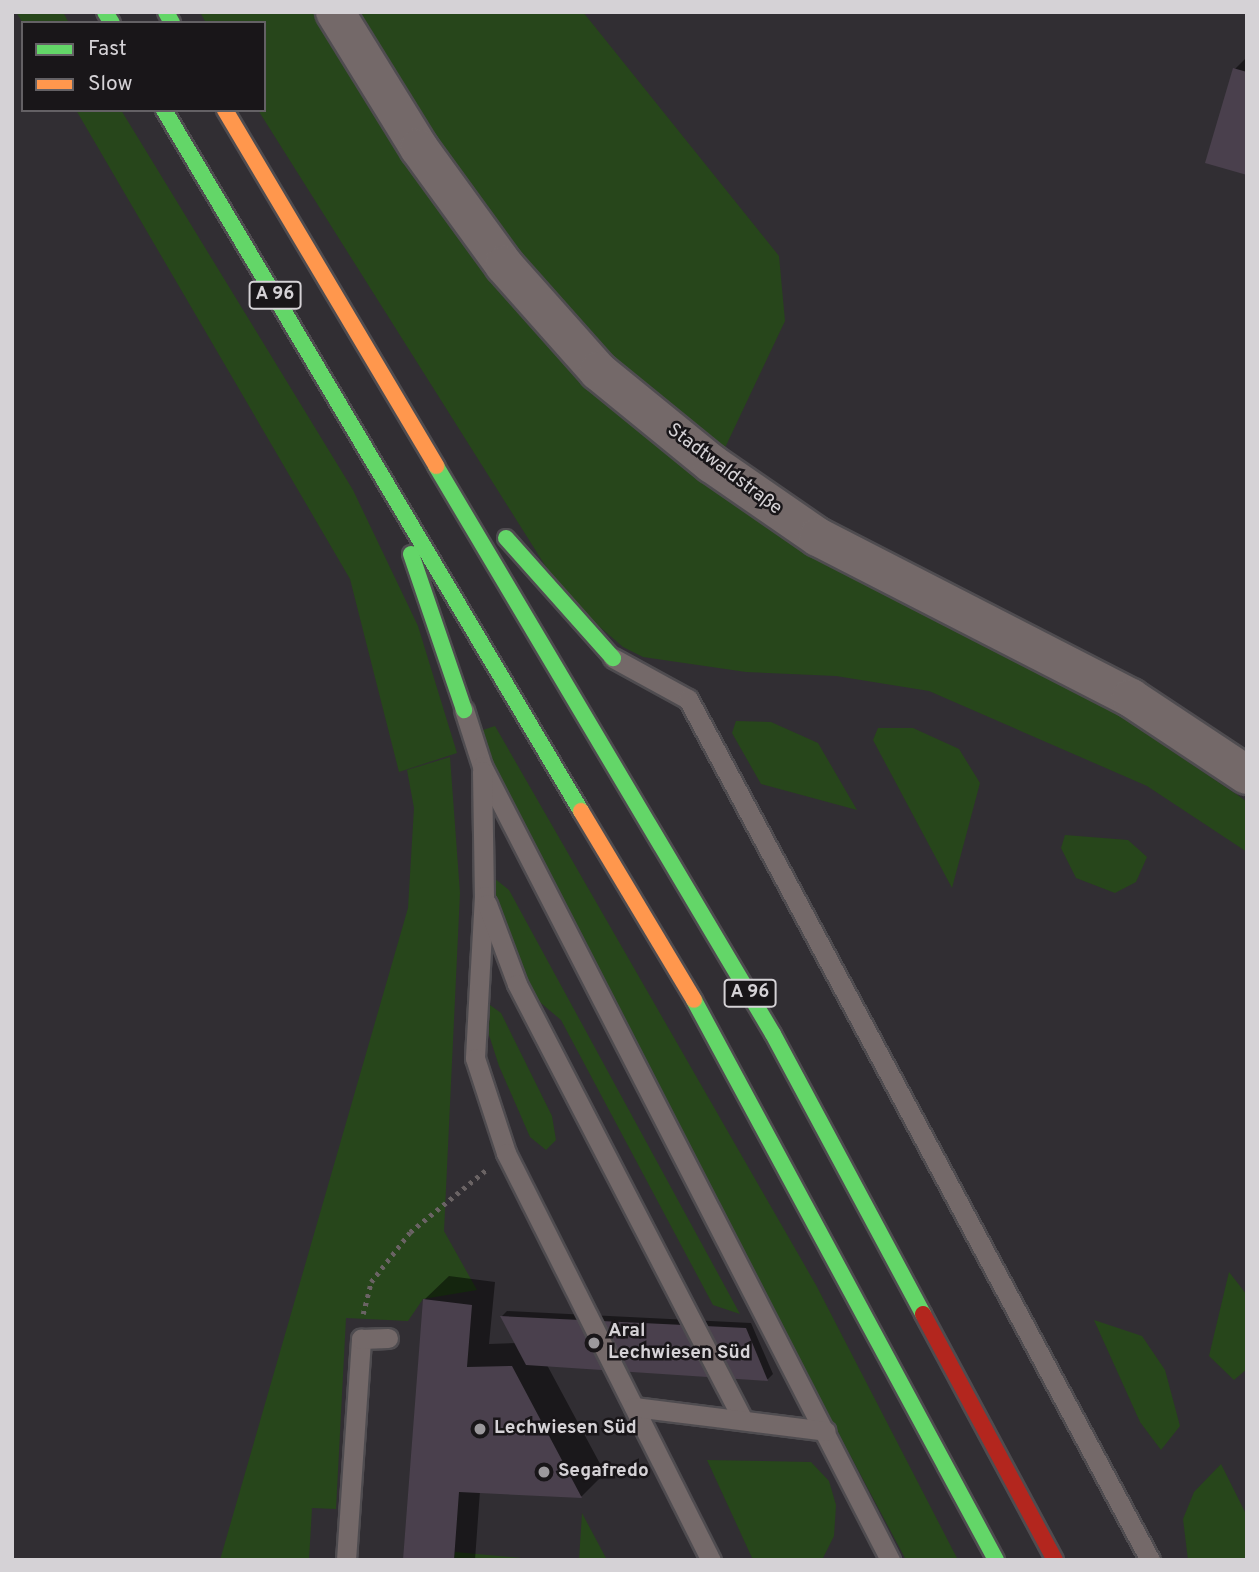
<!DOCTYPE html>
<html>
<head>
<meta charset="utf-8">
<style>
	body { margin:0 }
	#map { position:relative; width:1259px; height:1572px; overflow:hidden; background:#312e33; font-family:Overpass,sans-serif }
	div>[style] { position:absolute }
	.green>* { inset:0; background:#27461b }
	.shadow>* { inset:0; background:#0007 }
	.building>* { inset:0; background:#4a404d }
	.path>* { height:4.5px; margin-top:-2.25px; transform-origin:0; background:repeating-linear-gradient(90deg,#6a6364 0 3.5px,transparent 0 8.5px) }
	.roads { filter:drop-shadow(2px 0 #4f4c50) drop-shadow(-2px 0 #4f4c50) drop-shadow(0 2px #4f4c50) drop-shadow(0 -2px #4f4c50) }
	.lane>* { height:19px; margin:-9.5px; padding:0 9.5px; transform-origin:9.5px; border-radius:9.5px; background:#746969 }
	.street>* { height:38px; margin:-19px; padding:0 19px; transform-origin:19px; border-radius:19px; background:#746969 }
	.fast>* { height:16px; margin:-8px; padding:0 8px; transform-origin:8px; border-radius:8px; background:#63d668 }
	.slow>* { height:16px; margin:-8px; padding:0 8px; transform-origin:8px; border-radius:8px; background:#ff974d }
	.jam>* { height:16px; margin:-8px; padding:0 8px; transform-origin:8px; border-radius:8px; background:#b3261e }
	.dots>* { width:19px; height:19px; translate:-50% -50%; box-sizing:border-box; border:4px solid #191619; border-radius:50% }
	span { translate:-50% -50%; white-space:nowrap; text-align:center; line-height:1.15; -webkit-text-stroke:5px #191619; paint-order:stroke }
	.shield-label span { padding:2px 5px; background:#191619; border:2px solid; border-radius:5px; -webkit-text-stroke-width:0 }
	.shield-label { font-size:18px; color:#d5d2d6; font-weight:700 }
	.street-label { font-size:19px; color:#d5d2d6 }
	.poi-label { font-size:19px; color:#d5d2d6; font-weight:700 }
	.left { translate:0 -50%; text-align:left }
	.frame { position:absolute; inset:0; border:14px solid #d5d2d6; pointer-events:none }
	.legend { position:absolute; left:21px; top:21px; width:245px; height:91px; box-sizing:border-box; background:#191619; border:2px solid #646165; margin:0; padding:9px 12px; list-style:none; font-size:21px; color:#d5d2d6 }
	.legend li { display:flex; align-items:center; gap:14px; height:35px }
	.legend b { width:35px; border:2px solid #646165 }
</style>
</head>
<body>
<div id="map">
	<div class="green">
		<div style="clip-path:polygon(16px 12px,63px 12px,69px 23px,23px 23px)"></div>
		<div style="clip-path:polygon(200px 12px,314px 12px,403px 159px,493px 278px,586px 381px,986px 642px,1120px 716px,1239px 796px,1247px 802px,1247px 852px,1147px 786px,929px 691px,836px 676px,746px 672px,643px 657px,623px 647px,565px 597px,258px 110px,264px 110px,264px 23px,206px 23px)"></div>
		<div style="clip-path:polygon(347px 12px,583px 12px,779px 256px,785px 321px,723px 452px,607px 356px,510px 251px)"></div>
		<div style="clip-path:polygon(76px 110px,121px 110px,353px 490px,418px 626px,457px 753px,399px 772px,350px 579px)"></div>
		<div style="clip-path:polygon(736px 721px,771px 722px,818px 743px,857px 810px,761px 784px,732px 733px)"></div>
		<div style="clip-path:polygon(495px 726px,816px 1285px,958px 1560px,906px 1560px,566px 922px,486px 757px,483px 730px)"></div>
		<div style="clip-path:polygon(878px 728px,913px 728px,959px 749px,980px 783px,952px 888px,873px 740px)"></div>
		<div style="clip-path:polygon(450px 757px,460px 893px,444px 1231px,477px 1290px,423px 1299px,408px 1321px,346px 1318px,336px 1509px,312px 1508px,309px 1560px,220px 1560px,408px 908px,414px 808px,407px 770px)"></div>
		<div style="clip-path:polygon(1065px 835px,1128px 840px,1147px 857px,1136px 882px,1115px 893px,1076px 878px,1061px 848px)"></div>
		<div style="clip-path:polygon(494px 878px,509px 890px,740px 1314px,713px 1305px,561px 1020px,529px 993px,495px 916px)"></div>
		<div style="clip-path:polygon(490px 1005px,501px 1013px,552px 1116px,556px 1140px,546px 1150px,530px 1137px,499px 1066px,489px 1035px)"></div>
		<div style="clip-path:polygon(1229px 1272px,1247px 1295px,1247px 1369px,1234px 1380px,1209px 1356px)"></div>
		<div style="clip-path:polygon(1094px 1320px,1142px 1336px,1165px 1370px,1180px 1426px,1161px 1450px,1140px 1422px)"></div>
		<div style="clip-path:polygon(707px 1460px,811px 1462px,829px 1481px,836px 1505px,834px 1536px,822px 1560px,753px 1560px)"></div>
		<div style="clip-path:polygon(1221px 1464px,1247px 1516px,1247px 1560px,1188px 1560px,1183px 1519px,1194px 1492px)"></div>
		<div style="clip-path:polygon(582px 1513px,607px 1560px,579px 1560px)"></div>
		<div style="clip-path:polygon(455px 1552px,543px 1560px,454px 1560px)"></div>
	</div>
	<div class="shadow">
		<div style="clip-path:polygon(1247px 57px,1247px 174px,1235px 69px)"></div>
		<div style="clip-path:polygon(449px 1276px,495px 1282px,489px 1344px,517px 1343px,502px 1316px,507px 1311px,751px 1323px,773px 1374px,768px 1379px,547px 1365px,605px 1473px,582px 1496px,480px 1491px,475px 1560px,405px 1560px,425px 1299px)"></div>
	</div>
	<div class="building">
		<div style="clip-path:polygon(1233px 68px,1247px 72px,1247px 175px,1205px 163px)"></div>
		<div style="clip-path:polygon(423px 1299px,472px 1305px,467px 1367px,512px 1366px,582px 1498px,459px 1492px,454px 1560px,403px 1560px)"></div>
		<div style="clip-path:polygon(500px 1316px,746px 1328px,768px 1381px,526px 1365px)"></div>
	</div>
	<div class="path">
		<div style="left:363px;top:1314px;width:33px;rotate:-76deg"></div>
		<div style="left:371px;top:1282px;width:63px;rotate:-52deg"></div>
		<div style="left:410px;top:1232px;width:98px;rotate:-39.2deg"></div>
	</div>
	<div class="roads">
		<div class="lane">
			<div style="left:613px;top:658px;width:85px;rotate:28.7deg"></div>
			<div style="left:688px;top:699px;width:977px;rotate:61.78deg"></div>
			<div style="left:464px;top:710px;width:59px;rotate:72.2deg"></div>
			<div style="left:482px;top:766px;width:893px;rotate:62.8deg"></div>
			<div style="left:482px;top:771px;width:125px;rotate:89.1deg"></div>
			<div style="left:484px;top:896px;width:162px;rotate:93.2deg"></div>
			<div style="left:475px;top:1058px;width:100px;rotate:71.9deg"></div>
			<div style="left:506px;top:1153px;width:456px;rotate:63.3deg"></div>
			<div style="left:487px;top:904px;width:85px;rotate:69.4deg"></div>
			<div style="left:517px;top:984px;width:487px;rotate:62.6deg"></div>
			<div style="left:634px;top:1407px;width:193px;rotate:7.1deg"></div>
			<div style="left:346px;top:1560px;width:222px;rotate:-86.1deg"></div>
			<div style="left:361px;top:1339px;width:27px;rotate:-2deg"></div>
		</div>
		<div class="street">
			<div style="left:335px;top:12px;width:160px;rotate:58.3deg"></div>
			<div style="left:419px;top:148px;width:145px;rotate:54deg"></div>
			<div style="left:504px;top:265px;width:142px;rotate:48.4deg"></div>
			<div style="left:598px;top:371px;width:147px;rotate:39.2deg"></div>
			<div style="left:712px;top:464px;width:129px;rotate:34.6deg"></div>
			<div style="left:818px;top:537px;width:352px;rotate:27.2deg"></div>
			<div style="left:1131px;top:698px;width:139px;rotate:33.6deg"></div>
		</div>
		<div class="fast">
			<div style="left:105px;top:12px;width:13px;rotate:58deg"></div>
			<div style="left:166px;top:12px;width:13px;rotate:61deg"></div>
			<div style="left:164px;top:110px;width:816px;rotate:59.25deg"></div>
			<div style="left:436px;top:466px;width:660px;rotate:59.32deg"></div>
			<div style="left:773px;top:1034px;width:318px;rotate:61.8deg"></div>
			<div style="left:506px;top:538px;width:161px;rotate:48.3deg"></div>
			<div style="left:411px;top:554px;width:165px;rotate:71.2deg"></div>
			<div style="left:694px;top:1000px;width:636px;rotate:61.66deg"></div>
		</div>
		<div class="slow">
			<div style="left:225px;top:110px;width:414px;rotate:59.3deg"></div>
			<div style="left:581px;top:811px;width:220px;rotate:59.1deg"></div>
		</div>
		<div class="jam">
			<div style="left:923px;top:1314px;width:279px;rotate:61.8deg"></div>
		</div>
	</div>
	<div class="dots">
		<div style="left:594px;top:1343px;background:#9c999d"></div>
		<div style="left:480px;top:1429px;background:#9c999d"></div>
		<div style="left:544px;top:1472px;background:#9c999d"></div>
	</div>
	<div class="shield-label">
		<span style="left:275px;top:295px">A 96</span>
		<span style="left:750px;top:993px">A 96</span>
	</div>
	<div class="street-label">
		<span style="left:724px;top:470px;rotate:37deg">Stadtwaldstraße</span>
	</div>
	<div class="poi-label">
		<span class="left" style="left:608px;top:1343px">Aral<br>Lechwiesen Süd</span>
		<span class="left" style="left:494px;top:1429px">Lechwiesen Süd</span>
		<span class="left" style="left:558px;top:1472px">Segafredo</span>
	</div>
	<div class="frame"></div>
	<ul class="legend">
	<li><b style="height:9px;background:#63d668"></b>Fast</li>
	<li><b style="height:9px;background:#ff974d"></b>Slow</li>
	</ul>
</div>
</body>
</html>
